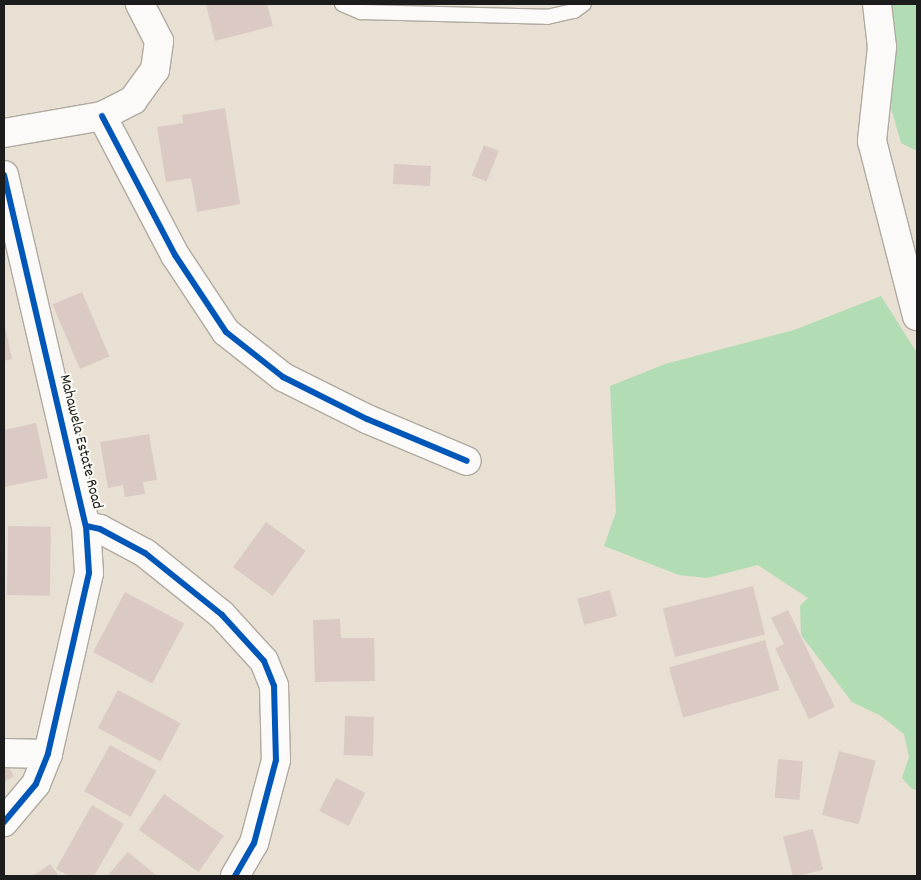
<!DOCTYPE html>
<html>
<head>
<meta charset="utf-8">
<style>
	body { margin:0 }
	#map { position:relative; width:921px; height:880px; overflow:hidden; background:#e8e0d2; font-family:Dekko,sans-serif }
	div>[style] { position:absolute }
	.green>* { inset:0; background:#b2dcb3 }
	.building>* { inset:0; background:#dbcac3; transform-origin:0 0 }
	.roads { filter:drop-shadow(1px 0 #afaaa1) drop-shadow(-1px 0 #afaaa1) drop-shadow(0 1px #afaaa1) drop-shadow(0 -1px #afaaa1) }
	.lane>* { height:14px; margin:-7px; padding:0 7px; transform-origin:7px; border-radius:7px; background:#fcfaf8 }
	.street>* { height:28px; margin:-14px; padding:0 14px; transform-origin:14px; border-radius:14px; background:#fcfaf8 }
	.secondary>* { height:28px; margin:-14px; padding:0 14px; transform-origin:14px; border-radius:14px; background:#fcfaf8 }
	.primary>* { height:28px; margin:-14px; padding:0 14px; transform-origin:14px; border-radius:14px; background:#fcfaf8 }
	.cycleway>* { height:6px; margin:-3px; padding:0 3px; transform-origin:3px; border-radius:3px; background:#0057b8 }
	span { translate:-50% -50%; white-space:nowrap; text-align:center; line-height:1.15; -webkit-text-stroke:4px #fdfcf7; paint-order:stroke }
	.street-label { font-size:16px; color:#1c1c1c }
	.frame { position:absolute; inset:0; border:5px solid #1c1c1c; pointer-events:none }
</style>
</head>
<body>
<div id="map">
	<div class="green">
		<div style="clip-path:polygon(888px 4px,917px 4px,917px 151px,901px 143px,891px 108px,895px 39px)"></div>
		<div style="clip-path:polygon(881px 296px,917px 353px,917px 790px,912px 789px,902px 778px,909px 757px,904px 734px,881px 716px,852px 702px,801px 635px,800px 606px,808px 598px,758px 565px,707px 578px,679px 575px,604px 546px,616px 512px,610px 386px,665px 364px,794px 330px)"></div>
	</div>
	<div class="building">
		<div style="clip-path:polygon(212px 4px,267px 4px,273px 26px,215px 41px,206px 5px)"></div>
		<div style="clip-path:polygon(225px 108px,240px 204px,197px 212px,191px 178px,166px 182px,157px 127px,183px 123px,182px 115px)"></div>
		<div style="left:484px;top:145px;width:16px;height:33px;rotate:22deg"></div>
		<div style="left:394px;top:164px;width:37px;height:20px;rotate:3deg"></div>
		<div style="left:82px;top:292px;width:70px;height:32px;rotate:67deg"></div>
		<div style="clip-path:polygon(4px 321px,12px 359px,4px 361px)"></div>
		<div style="clip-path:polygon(36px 423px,48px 478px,4px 487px,4px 430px)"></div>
		<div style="clip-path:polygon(149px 434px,157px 480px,143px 482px,145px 494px,125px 497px,123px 485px,108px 488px,100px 442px)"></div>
		<div style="left:266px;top:522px;width:49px;height:56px;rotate:36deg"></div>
		<div style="left:8px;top:526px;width:43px;height:69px;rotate:1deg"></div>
		<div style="left:753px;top:586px;width:50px;height:93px;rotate:76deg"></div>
		<div style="left:610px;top:590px;width:27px;height:34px;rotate:75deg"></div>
		<div style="left:125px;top:592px;width:67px;height:68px;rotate:28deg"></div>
		<div style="clip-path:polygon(788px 610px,835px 707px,809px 719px,775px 648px,784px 644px,771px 618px)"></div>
		<div style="clip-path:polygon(340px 619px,341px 638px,374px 638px,375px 681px,315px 682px,313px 620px)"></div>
		<div style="left:765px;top:640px;width:52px;height:100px;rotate:74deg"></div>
		<div style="left:118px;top:690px;width:71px;height:43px;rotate:28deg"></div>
		<div style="left:345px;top:716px;width:29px;height:39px;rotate:2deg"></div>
		<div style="left:110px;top:745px;width:53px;height:53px;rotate:29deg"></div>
		<div style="left:839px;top:751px;width:38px;height:66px;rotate:15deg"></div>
		<div style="clip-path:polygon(4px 759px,14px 776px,4px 782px)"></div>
		<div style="left:778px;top:759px;width:25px;height:39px;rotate:5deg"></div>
		<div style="left:336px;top:778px;width:33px;height:37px;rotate:27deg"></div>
		<div style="left:164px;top:794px;width:73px;height:44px;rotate:35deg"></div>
		<div style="clip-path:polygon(92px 805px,124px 824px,94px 876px,69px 876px,56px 869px)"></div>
		<div style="left:813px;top:829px;width:42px;height:31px;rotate:76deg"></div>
		<div style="clip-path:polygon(128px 852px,157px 876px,107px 876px)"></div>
		<div style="clip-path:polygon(50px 864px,59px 876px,33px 876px)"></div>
	</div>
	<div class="roads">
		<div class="lane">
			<div style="left:342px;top:4px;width:21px;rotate:23deg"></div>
			<div style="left:361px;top:12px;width:186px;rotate:1.5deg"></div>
			<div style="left:547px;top:17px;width:28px;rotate:-13deg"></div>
			<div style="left:574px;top:11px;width:12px;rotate:-35deg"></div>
		</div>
		<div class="street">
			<div style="left:102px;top:116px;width:157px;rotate:62.3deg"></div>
			<div style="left:175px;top:255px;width:92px;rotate:56.5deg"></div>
			<div style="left:226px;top:332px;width:73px;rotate:38.3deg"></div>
			<div style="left:283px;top:377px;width:94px;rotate:26.6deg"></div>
			<div style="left:367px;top:419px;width:108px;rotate:22.8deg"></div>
			<div style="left:4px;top:175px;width:360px;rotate:76.9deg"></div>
			<div style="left:86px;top:526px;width:47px;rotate:86.3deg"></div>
			<div style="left:89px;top:573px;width:186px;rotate:102.8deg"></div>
			<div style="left:48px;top:754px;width:32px;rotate:112deg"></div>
			<div style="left:36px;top:784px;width:50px;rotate:130.1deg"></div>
			<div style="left:86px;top:526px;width:14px;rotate:12deg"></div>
			<div style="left:100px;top:529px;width:51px;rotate:28.1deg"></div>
			<div style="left:145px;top:553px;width:99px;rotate:38.8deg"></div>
			<div style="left:222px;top:615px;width:62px;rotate:47.6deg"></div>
			<div style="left:264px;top:661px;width:27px;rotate:68deg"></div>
			<div style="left:274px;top:686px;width:74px;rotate:88.5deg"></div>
			<div style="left:276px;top:760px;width:86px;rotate:104.8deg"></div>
			<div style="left:254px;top:843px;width:38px;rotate:120deg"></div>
			<div style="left:4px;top:753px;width:44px;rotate:1.3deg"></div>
		</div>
		<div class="secondary">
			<div style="left:877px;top:4px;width:43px;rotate:83.4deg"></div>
			<div style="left:882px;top:47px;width:95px;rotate:96.1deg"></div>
			<div style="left:872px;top:141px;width:181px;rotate:75.6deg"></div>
		</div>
		<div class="primary">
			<div style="left:4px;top:133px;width:99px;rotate:-9.8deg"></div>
			<div style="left:102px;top:116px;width:35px;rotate:-27deg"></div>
			<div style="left:133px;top:100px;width:37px;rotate:-54deg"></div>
			<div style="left:155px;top:70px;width:29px;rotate:-82deg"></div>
			<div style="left:159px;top:41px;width:42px;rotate:-117.2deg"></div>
		</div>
	</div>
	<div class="cycleway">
		<div style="left:102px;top:116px;width:157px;rotate:62.3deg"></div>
		<div style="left:175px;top:255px;width:92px;rotate:56.5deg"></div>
		<div style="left:226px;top:332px;width:73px;rotate:38.3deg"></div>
		<div style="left:283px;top:377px;width:94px;rotate:26.6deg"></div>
		<div style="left:367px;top:419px;width:108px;rotate:22.8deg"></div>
		<div style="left:4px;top:175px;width:360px;rotate:76.9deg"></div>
		<div style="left:86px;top:526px;width:47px;rotate:86.3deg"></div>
		<div style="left:89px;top:573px;width:186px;rotate:102.8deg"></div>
		<div style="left:48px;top:754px;width:32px;rotate:112deg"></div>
		<div style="left:36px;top:784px;width:50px;rotate:130.1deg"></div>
		<div style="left:86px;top:526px;width:14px;rotate:12deg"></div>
		<div style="left:100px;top:529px;width:51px;rotate:28.1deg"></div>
		<div style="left:145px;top:553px;width:99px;rotate:38.8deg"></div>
		<div style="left:222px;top:615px;width:62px;rotate:47.6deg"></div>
		<div style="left:264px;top:661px;width:27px;rotate:68deg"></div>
		<div style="left:274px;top:686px;width:74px;rotate:88.5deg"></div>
		<div style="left:276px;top:760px;width:86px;rotate:104.8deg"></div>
		<div style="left:254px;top:843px;width:38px;rotate:120deg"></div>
	</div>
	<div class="street-label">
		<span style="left:80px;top:442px;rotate:76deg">Mahawela Estate Road</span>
	</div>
	<div class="frame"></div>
</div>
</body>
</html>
